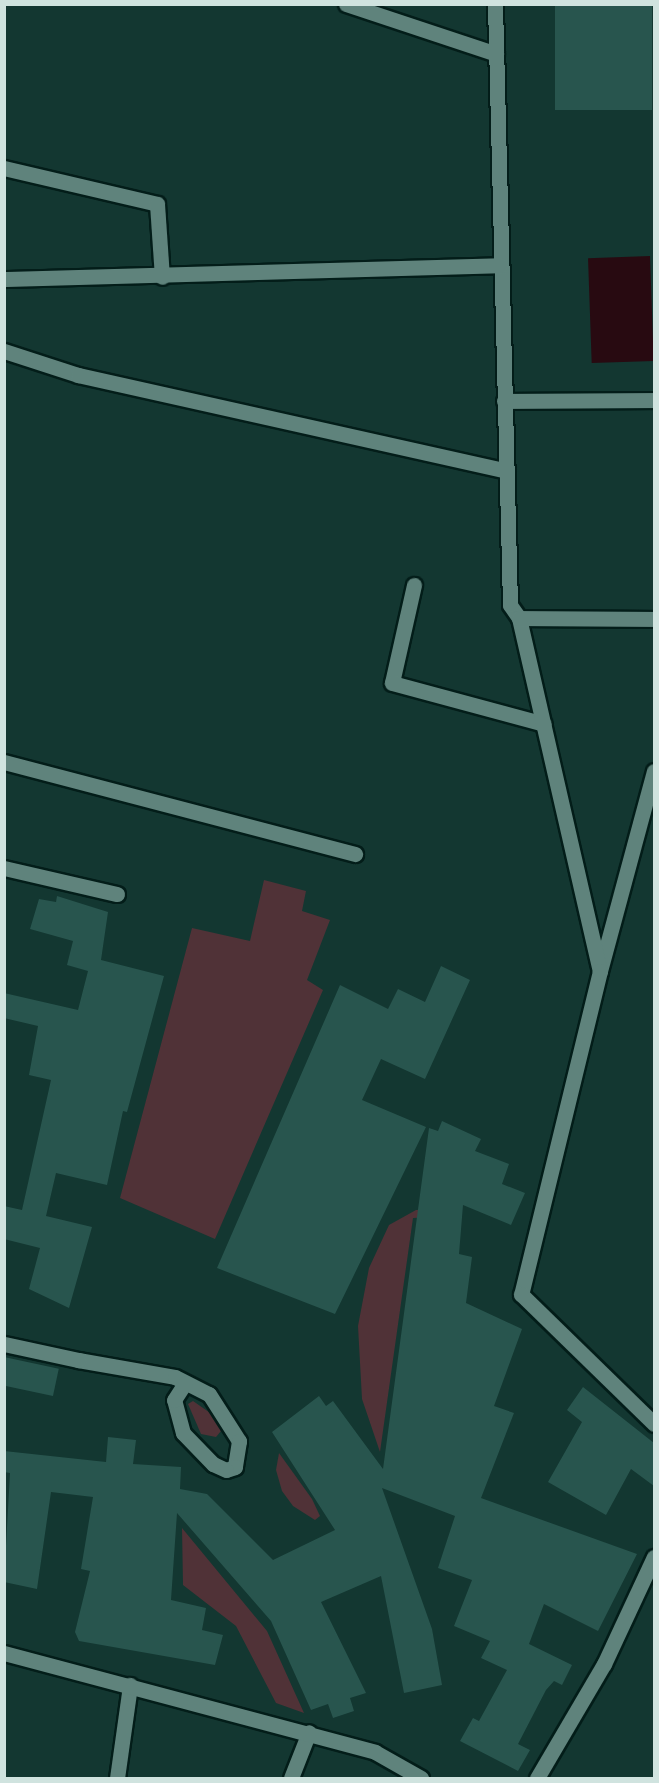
<!DOCTYPE html>
<html>
<head>
<meta charset="utf-8">
<style>
	body { margin:0 }
	#map { position:relative; width:659px; height:1783px; overflow:hidden; background:#133731; font-family:Cabin,sans-serif }
	div>[style] { position:absolute }
	.green>* { inset:0; background:#503237 }
	.water>* { inset:0; background:#280a11; transform-origin:0 0 }
	.building>* { inset:0; background:#28554e; transform-origin:0 0 }
	.roads { filter:drop-shadow(2px 0 #031d19) drop-shadow(-2px 0 #031d19) drop-shadow(0 2px #031d19) drop-shadow(0 -2px #031d19) }
	.lane>* { height:15px; margin:-7.5px; padding:0 7.5px; transform-origin:7.5px; border-radius:7.5px; background:#5f837c }
	.street>* { height:15px; margin:-7.5px; padding:0 7.5px; transform-origin:7.5px; border-radius:7.5px; background:#5f837c }
	.secondary>* { height:15px; margin:-7.5px; padding:0 7.5px; transform-origin:7.5px; border-radius:7.5px; background:#5f837c }
	span { translate:-50% -50%; white-space:nowrap; text-align:center; line-height:1.15; -webkit-text-stroke:6px #0c1b19; paint-order:stroke }
	.frame { position:absolute; inset:0; border:6px solid #d0e3df; pointer-events:none }
</style>
</head>
<body>
<div id="map">
	<div class="green">
		<div style="clip-path:polygon(264px 880px,306px 891px,302px 911px,330px 920px,307px 980px,323px 990px,215px 1239px,120px 1198px,192px 928px,250px 941px)"></div>
		<div style="clip-path:polygon(435px 1209px,453px 1216px,413px 1218px,380px 1452px,362px 1399px,358px 1326px,369px 1268px,389px 1225px,416px 1210px)"></div>
		<div style="clip-path:polygon(193px 1401px,216px 1417px,221px 1431px,216px 1437px,201px 1434px,188px 1404px)"></div>
		<div style="clip-path:polygon(279px 1453px,312px 1499px,320px 1516px,315px 1520px,293px 1506px,282px 1491px,276px 1470px)"></div>
		<div style="clip-path:polygon(182px 1528px,267px 1631px,304px 1713px,276px 1703px,236px 1626px,183px 1585px)"></div>
	</div>
	<div class="water">
		<div style="left:650px;top:256px;width:105px;height:62px;rotate:88deg"></div>
	</div>
	<div class="building">
		<div style="left:555px;top:4px;width:97px;height:106px"></div>
		<div style="clip-path:polygon(57px 896px,108px 912px,101px 960px,164px 976px,127px 1112px,123px 1111px,107px 1185px,56px 1173px,46px 1216px,92px 1227px,69px 1308px,29px 1289px,40px 1248px,4px 1239px,4px 1206px,22px 1210px,51px 1080px,29px 1075px,38px 1026px,4px 1018px,4px 993px,78px 1010px,88px 971px,67px 965px,73px 941px,30px 929px,39px 899px,56px 902px)"></div>
		<div style="clip-path:polygon(441px 966px,470px 980px,425px 1079px,381px 1059px,362px 1100px,426px 1127px,335px 1314px,217px 1268px,340px 985px,388px 1009px,398px 989px,425px 1002px)"></div>
		<div style="clip-path:polygon(442px 1121px,481px 1139px,475px 1151px,509px 1164px,502px 1184px,525px 1193px,511px 1225px,463px 1205px,459px 1254px,472px 1257px,466px 1303px,522px 1329px,494px 1406px,514px 1413px,481px 1498px,637px 1554px,598px 1631px,544px 1604px,529px 1644px,572px 1665px,562px 1685px,554px 1681px,546px 1690px,518px 1744px,530px 1750px,518px 1771px,460px 1741px,473px 1718px,479px 1721px,507px 1670px,481px 1658px,490px 1641px,454px 1626px,472px 1580px,438px 1568px,455px 1516px,382px 1488px,432px 1629px,442px 1685px,404px 1693px,381px 1576px,321px 1602px,366px 1693px,350px 1698px,354px 1711px,333px 1718px,328px 1704px,311px 1710px,271px 1621px,177px 1513px,171px 1600px,206px 1608px,202px 1630px,223px 1635px,215px 1665px,79px 1641px,75px 1632px,90px 1571px,81px 1569px,93px 1497px,51px 1492px,37px 1589px,4px 1582px,10px 1473px,4px 1472px,4px 1451px,106px 1462px,108px 1437px,136px 1440px,133px 1464px,181px 1467px,180px 1489px,207px 1494px,273px 1560px,335px 1530px,272px 1432px,319px 1396px,326px 1406px,333px 1401px,383px 1469px,429px 1128px,438px 1131px)"></div>
		<div style="left:4px;top:1357px;width:56px;height:28px;rotate:12deg"></div>
		<div style="clip-path:polygon(583px 1387px,654px 1443px,654px 1486px,631px 1469px,606px 1515px,548px 1482px,582px 1422px,567px 1410px)"></div>
	</div>
	<div class="roads">
		<div class="lane">
			<div style="left:4px;top:168px;width:157px;rotate:13.2deg"></div>
			<div style="left:157px;top:204px;width:73px;rotate:86.1deg"></div>
			<div style="left:4px;top:351px;width:78px;rotate:18deg"></div>
			<div style="left:78px;top:375px;width:439px;rotate:12.6deg"></div>
			<div style="left:4px;top:868px;width:116px;rotate:13deg"></div>
			<div style="left:600px;top:971px;width:207px;rotate:-74.9deg"></div>
			<div style="left:78px;top:1360px;width:98px;rotate:9.9deg"></div>
			<div style="left:175px;top:1377px;width:38px;rotate:27deg"></div>
			<div style="left:209px;top:1394px;width:56px;rotate:57.4deg"></div>
			<div style="left:239px;top:1441px;width:26px;rotate:99deg"></div>
			<div style="left:235px;top:1467px;width:9px;rotate:162deg"></div>
			<div style="left:226px;top:1470px;width:14px;rotate:-155deg"></div>
			<div style="left:213px;top:1464px;width:43px;rotate:-134.1deg"></div>
			<div style="left:183px;top:1433px;width:34px;rotate:-105deg"></div>
			<div style="left:174px;top:1400px;width:20px;rotate:-57deg"></div>
			<div style="left:117px;top:1778px;width:94px;rotate:-82deg"></div>
			<div style="left:291px;top:1778px;width:49px;rotate:-68.6deg"></div>
		</div>
		<div class="street">
			<div style="left:346px;top:4px;width:158px;rotate:18.4deg"></div>
			<div style="left:504px;top:401px;width:150px;rotate:-0.4deg"></div>
			<div style="left:414px;top:585px;width:100px;rotate:102.7deg"></div>
			<div style="left:392px;top:683px;width:157px;rotate:15.1deg"></div>
			<div style="left:510px;top:605px;width:16px;rotate:55deg"></div>
			<div style="left:519px;top:618px;width:362px;rotate:77.1deg"></div>
			<div style="left:600px;top:971px;width:333px;rotate:103.7deg"></div>
			<div style="left:521px;top:1294px;width:186px;rotate:44.3deg"></div>
			<div style="left:519px;top:618px;width:135px;rotate:0.4deg"></div>
			<div style="left:4px;top:762px;width:363px;rotate:14.7deg"></div>
			<div style="left:4px;top:1344px;width:76px;rotate:12.2deg"></div>
			<div style="left:4px;top:1653px;width:384px;rotate:14.9deg"></div>
			<div style="left:375px;top:1752px;width:53px;rotate:29.5deg"></div>
			<div style="left:537px;top:1778px;width:132px;rotate:-59.6deg"></div>
			<div style="left:604px;top:1664px;width:118px;rotate:-65deg"></div>
		</div>
		<div class="secondary">
			<div style="left:495px;top:4px;width:601px;rotate:88.57deg"></div>
			<div style="left:4px;top:279px;width:497px;rotate:-1.6deg"></div>
		</div>
	</div>
	<div class="frame"></div>
</div>
</body>
</html>
